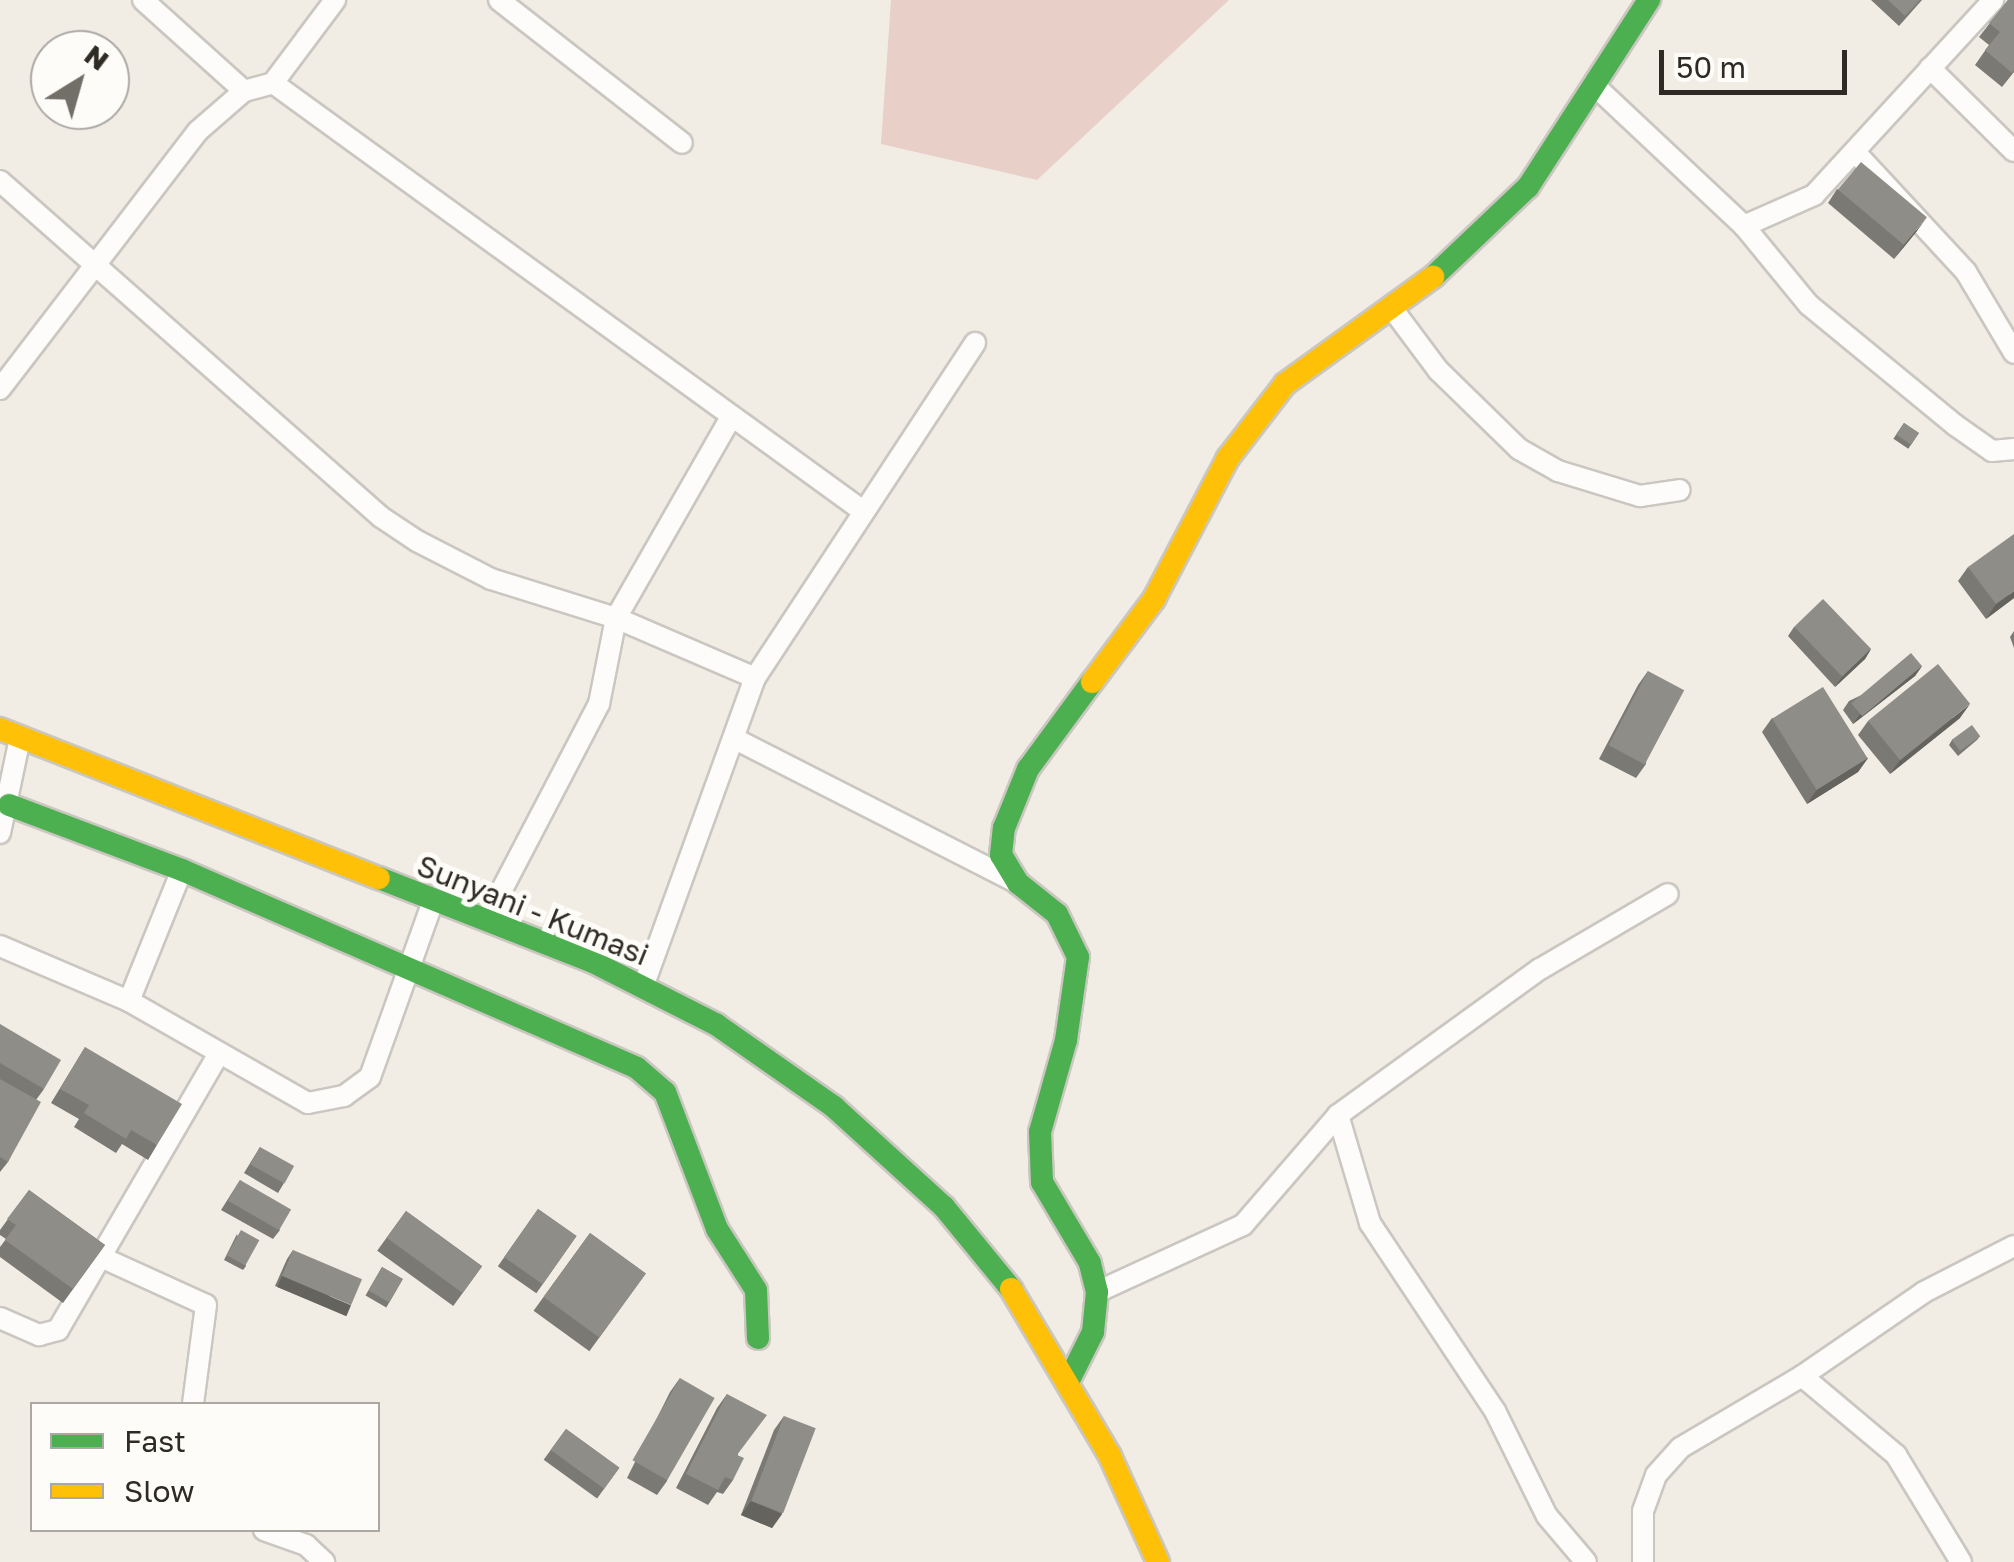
<!DOCTYPE html>
<html>
<head>
<meta charset="utf-8">
<style>
	body { margin:0 }
	#map { position:relative; width:2014px; height:1562px; overflow:hidden; background:#f1ede5; font-family:"Golos Text",sans-serif }
	div>[style] { position:absolute }
	.green>* { inset:0; background:#e8cfc8 }
	.roads { filter:drop-shadow(2px 0 #cac6c0) drop-shadow(-2px 0 #cac6c0) drop-shadow(0 2px #cac6c0) drop-shadow(0 -2px #cac6c0) }
	.street>* { height:20px; margin:-10px; padding:0 10px; transform-origin:10px; border-radius:10px; background:#fdfcfb }
	.fast>* { height:22px; margin:-11px; padding:0 11px; transform-origin:11px; border-radius:11px; background:#4caf50 }
	.slow>* { height:22px; margin:-11px; padding:0 11px; transform-origin:11px; border-radius:11px; background:#ffc107 }
	.wall>* { inset:0; background:#7b7974; transform-origin:0 0 }
	.shaded-wall>* { inset:0; background:#64635e; transform-origin:0 0 }
	.building>* { inset:0; background:#8f8d87; transform-origin:0 0 }
	span { translate:-50% -50%; white-space:nowrap; text-align:center; line-height:1.15; -webkit-text-stroke:10px #fefcf9; paint-order:stroke }
	.street-label { font-size:30px; color:#2e2b25 }
	.legend { position:absolute; left:30px; top:1402px; width:350px; height:130px; box-sizing:border-box; background:#fefcf9; border:2px solid #aba8a4; margin:0; padding:12px 18px; list-style:none; font-size:30px; color:#2e2b25 }
	.legend li { display:flex; align-items:center; gap:20px; height:50px }
	.legend b { width:50px; border:2px solid #aba8a4 }
	.north { position:absolute; left:30px; top:30px; width:100px; height:100px; box-sizing:border-box; background:#fefcf9; border:2px solid #aba8a4; border-radius:50%; rotate:37deg; font-size:28px; font-weight:700; line-height:40px; text-align:center; color:#2e2b25 }
	.north::after { content:''; display:block; margin:auto; width:35px; height:45px; background:#726f68; clip-path:polygon(50% 0,100% 100%,50% 72%,0 100%) }
	.scale { position:absolute; left:1659px; top:50px; width:188px; height:45px; box-sizing:border-box; border:5px solid #2e2b25; border-top:0; padding-left:12px; font-size:30px; line-height:35px; white-space:nowrap; color:#2e2b25; -webkit-text-stroke:8px #fefcf9; paint-order:stroke }
</style>
</head>
<body>
<div id="map">
	<div class="green">
		<div style="clip-path:polygon(891px 0,1229px 0,1037px 180px,881px 144px)"></div>
	</div>
	<div class="roads">
		<div class="street">
			<div style="left:143px;top:0;width:136px;rotate:42deg"></div>
			<div style="left:499px;top:0;width:232px;rotate:38deg"></div>
			<div style="left:1930px;top:68px;width:118px;rotate:44.7deg"></div>
			<div style="left:273px;top:83px;width:729px;rotate:35.96deg"></div>
			<div style="left:1595px;top:86px;width:204px;rotate:43.2deg"></div>
			<div style="left:1744px;top:226px;width:77px;rotate:-23.9deg"></div>
			<div style="left:1814px;top:195px;width:265px;rotate:-47.4deg"></div>
			<div style="left:1855px;top:152px;width:163px;rotate:47.2deg"></div>
			<div style="left:1966px;top:272px;width:94px;rotate:59.3deg"></div>
			<div style="left:0;top:181px;width:508px;rotate:41.41deg"></div>
			<div style="left:381px;top:517px;width:43px;rotate:33.7deg"></div>
			<div style="left:417px;top:541px;width:83px;rotate:27.2deg"></div>
			<div style="left:491px;top:579px;width:131px;rotate:17.3deg"></div>
			<div style="left:616px;top:618px;width:151px;rotate:23.3deg"></div>
			<div style="left:1744px;top:226px;width:102px;rotate:50.6deg"></div>
			<div style="left:1809px;top:305px;width:189px;rotate:39.4deg"></div>
			<div style="left:1955px;top:425px;width:45px;rotate:35.1deg"></div>
			<div style="left:1992px;top:451px;width:22px;rotate:-5deg"></div>
			<div style="left:1391px;top:307px;width:79px;rotate:53.3deg"></div>
			<div style="left:1438px;top:370px;width:113px;rotate:44.3deg"></div>
			<div style="left:1519px;top:449px;width:45px;rotate:29.4deg"></div>
			<div style="left:1558px;top:471px;width:86px;rotate:17deg"></div>
			<div style="left:1640px;top:496px;width:40px;rotate:-8.5deg"></div>
			<div style="left:0;top:389px;width:325px;rotate:-52.5deg"></div>
			<div style="left:198px;top:131px;width:61px;rotate:-41deg"></div>
			<div style="left:244px;top:91px;width:30px;rotate:-15deg"></div>
			<div style="left:273px;top:83px;width:104px;rotate:-53.2deg"></div>
			<div style="left:735px;top:739px;width:313px;rotate:27deg"></div>
			<div style="left:0;top:833px;width:97px;rotate:-78.1deg"></div>
			<div style="left:486px;top:920px;width:244px;rotate:-62.4deg"></div>
			<div style="left:599px;top:704px;width:88px;rotate:-78.8deg"></div>
			<div style="left:616px;top:618px;width:232px;rotate:-60.2deg"></div>
			<div style="left:0;top:946px;width:140px;rotate:23.1deg"></div>
			<div style="left:129px;top:1001px;width:206px;rotate:29.7deg"></div>
			<div style="left:308px;top:1103px;width:37px;rotate:-11deg"></div>
			<div style="left:344px;top:1096px;width:32px;rotate:-36deg"></div>
			<div style="left:370px;top:1077px;width:187px;rotate:-70.3deg"></div>
			<div style="left:643px;top:987px;width:329px;rotate:-70.1deg"></div>
			<div style="left:755px;top:678px;width:401px;rotate:-56.7deg"></div>
			<div style="left:129px;top:1001px;width:141px;rotate:-68deg"></div>
			<div style="left:1338px;top:1115px;width:113px;rotate:73.5deg"></div>
			<div style="left:1370px;top:1223px;width:226px;rotate:56.4deg"></div>
			<div style="left:1495px;top:1411px;width:117px;rotate:63.7deg"></div>
			<div style="left:1547px;top:1516px;width:60px;rotate:49.7deg"></div>
			<div style="left:103px;top:1258px;width:113px;rotate:24.5deg"></div>
			<div style="left:206px;top:1305px;width:100px;rotate:97.5deg"></div>
			<div style="left:1097px;top:1292px;width:161px;rotate:-24.7deg"></div>
			<div style="left:1243px;top:1225px;width:145px;rotate:-49.2deg"></div>
			<div style="left:1338px;top:1115px;width:249px;rotate:-35.9deg"></div>
			<div style="left:1540px;top:969px;width:148px;rotate:-30.4deg"></div>
			<div style="left:0;top:1318px;width:43px;rotate:23.6deg"></div>
			<div style="left:39px;top:1335px;width:20px;rotate:-15deg"></div>
			<div style="left:58px;top:1330px;width:318px;rotate:-59.8deg"></div>
			<div style="left:1802px;top:1376px;width:123px;rotate:40deg"></div>
			<div style="left:1896px;top:1455px;width:125px;rotate:58.7deg"></div>
			<div style="left:264px;top:1530px;width:45px;rotate:19.7deg"></div>
			<div style="left:306px;top:1545px;width:25px;rotate:43deg"></div>
			<div style="left:1643px;top:1562px;width:51px;rotate:-90deg"></div>
			<div style="left:1643px;top:1511px;width:38px;rotate:-70deg"></div>
			<div style="left:1656px;top:1475px;width:36px;rotate:-48deg"></div>
			<div style="left:1680px;top:1448px;width:142px;rotate:-30.5deg"></div>
			<div style="left:1802px;top:1376px;width:148px;rotate:-34.5deg"></div>
			<div style="left:1924px;top:1292px;width:101px;rotate:-27.1deg"></div>
		</div>
		<div class="fast">
			<div style="left:1433px;top:277px;width:131px;rotate:-43.5deg"></div>
			<div style="left:1528px;top:187px;width:223px;rotate:-57.1deg"></div>
			<div style="left:9px;top:805px;width:185px;rotate:20.6deg"></div>
			<div style="left:182px;top:870px;width:496px;rotate:23.5deg"></div>
			<div style="left:637px;top:1068px;width:37px;rotate:41deg"></div>
			<div style="left:665px;top:1092px;width:147px;rotate:69.2deg"></div>
			<div style="left:717px;top:1229px;width:72px;rotate:57.4deg"></div>
			<div style="left:756px;top:1290px;width:48px;rotate:87.6deg"></div>
			<div style="left:379px;top:878px;width:230px;rotate:21.4deg"></div>
			<div style="left:593px;top:962px;width:139px;rotate:26.9deg"></div>
			<div style="left:717px;top:1025px;width:143px;rotate:35deg"></div>
			<div style="left:834px;top:1107px;width:149px;rotate:42.3deg"></div>
			<div style="left:944px;top:1207px;width:106px;rotate:50.7deg"></div>
			<div style="left:1069px;top:1380px;width:54px;rotate:-63.4deg"></div>
			<div style="left:1093px;top:1332px;width:40px;rotate:-84.3deg"></div>
			<div style="left:1097px;top:1292px;width:30px;rotate:-104deg"></div>
			<div style="left:1090px;top:1263px;width:94px;rotate:-120.7deg"></div>
			<div style="left:1042px;top:1182px;width:50px;rotate:-92.3deg"></div>
			<div style="left:1040px;top:1132px;width:96px;rotate:-74.2deg"></div>
			<div style="left:1066px;top:1040px;width:84px;rotate:-81.8deg"></div>
			<div style="left:1078px;top:957px;width:48px;rotate:-116deg"></div>
			<div style="left:1057px;top:914px;width:50px;rotate:-141.5deg"></div>
			<div style="left:1018px;top:883px;width:33px;rotate:-121deg"></div>
			<div style="left:1001px;top:855px;width:27px;rotate:-84deg"></div>
			<div style="left:1004px;top:828px;width:64px;rotate:-67.9deg"></div>
			<div style="left:1028px;top:769px;width:108px;rotate:-53.7deg"></div>
		</div>
		<div class="slow">
			<div style="left:1092px;top:682px;width:104px;rotate:-53.2deg"></div>
			<div style="left:1154px;top:599px;width:159px;rotate:-62.3deg"></div>
			<div style="left:1228px;top:458px;width:93px;rotate:-52.4deg"></div>
			<div style="left:1285px;top:384px;width:183px;rotate:-35.9deg"></div>
			<div style="left:0;top:729px;width:407px;rotate:21.5deg"></div>
			<div style="left:1011px;top:1289px;width:194px;rotate:59.3deg"></div>
			<div style="left:1110px;top:1456px;width:116px;rotate:65.6deg"></div>
		</div>
	</div>
	<div class="wall">
		<div style="clip-path:polygon(1871px 0,1922px 0,1899px 26px)"></div>
		<div style="clip-path:polygon(2008px 0,2014px 72px,2002px 87px,1975px 65px,1989px 45px,1979px 37px)"></div>
		<div style="clip-path:polygon(1837px 189px,1917px 231px,1894px 259px,1828px 203px)"></div>
		<div style="left:1904px;top:423px;width:18px;height:19px;rotate:34deg"></div>
		<div style="clip-path:polygon(1968px 567px,2014px 598px,1986px 619px,1958px 581px)"></div>
		<div style="clip-path:polygon(1794px 627px,1871px 649px,1865px 659px,1835px 687px,1788px 636px)"></div>
		<div style="clip-path:polygon(2014px 631px,2014px 648px,2010px 637px)"></div>
		<div style="clip-path:polygon(1922px 666px,1915px 676px,1853px 724px,1843px 710px,1849px 701px)"></div>
		<div style="clip-path:polygon(1648px 671px,1646px 764px,1636px 778px,1599px 759px,1638px 685px)"></div>
		<div style="clip-path:polygon(1772px 718px,1868px 758px,1858px 772px,1807px 804px,1762px 732px)"></div>
		<div style="clip-path:polygon(1960px 718px,1890px 774px,1858px 735px,1868px 721px)"></div>
		<div style="clip-path:polygon(1980px 736px,1977px 740px,1958px 756px,1949px 745px,1952px 740px)"></div>
		<div style="clip-path:polygon(0 1024px,44px 1089px,36px 1100px,8px 1162px,0 1172px,0 1177px)"></div>
		<div style="clip-path:polygon(85px 1047px,157px 1145px,148px 1160px,122px 1144px,116px 1153px,74px 1127px,79px 1119px,51px 1103px)"></div>
		<div style="clip-path:polygon(260px 1147px,284px 1183px,278px 1193px,244px 1173px)"></div>
		<div style="clip-path:polygon(240px 1180px,280px 1230px,273px 1239px,221px 1210px)"></div>
		<div style="clip-path:polygon(29px 1190px,105px 1245px,63px 1303px,0 1257px,0 1247px,6px 1239px,0 1235px,0 1230px)"></div>
		<div style="left:538px;top:1209px;width:47px;height:70px;rotate:35deg"></div>
		<div style="left:406px;top:1211px;width:94px;height:49px;rotate:36deg"></div>
		<div style="left:590px;top:1233px;width:69px;height:96px;rotate:36deg"></div>
		<div style="clip-path:polygon(237px 1234px,246px 1266px,243px 1270px,224px 1260px)"></div>
		<div style="clip-path:polygon(293px 1250px,345px 1315px,275px 1286px,287px 1259px)"></div>
		<div style="left:382px;top:1267px;width:24px;height:33px;rotate:30deg"></div>
		<div style="clip-path:polygon(680px 1378px,667px 1481px,657px 1495px,627px 1478px,670px 1392px)"></div>
		<div style="clip-path:polygon(727px 1394px,738px 1455px,733px 1480px,723px 1494px,717px 1492px,708px 1505px,676px 1488px,717px 1408px)"></div>
		<div style="clip-path:polygon(784px 1416px,782px 1514px,772px 1528px,741px 1515px,774px 1430px)"></div>
		<div style="left:566px;top:1429px;width:66px;height:38px;rotate:36deg"></div>
	</div>
	<div class="shaded-wall">
		<div style="clip-path:polygon(1927px 217px,1917px 231px,1894px 259px,1904px 245px)"></div>
		<div style="clip-path:polygon(2014px 591px,2014px 598px,1986px 619px,1996px 604px)"></div>
		<div style="clip-path:polygon(1871px 649px,1865px 659px,1835px 687px,1842px 677px)"></div>
		<div style="clip-path:polygon(1922px 666px,1915px 676px,1853px 724px,1860px 714px)"></div>
		<div style="clip-path:polygon(1970px 704px,1960px 718px,1890px 774px,1900px 760px)"></div>
		<div style="clip-path:polygon(1868px 758px,1858px 772px,1807px 804px,1817px 789px)"></div>
		<div style="left:282px;top:1276px;width:75px;height:12px;rotate:23deg"></div>
		<div style="clip-path:polygon(751px 1501px,782px 1514px,772px 1528px,741px 1515px)"></div>
	</div>
	<div class="building">
		<div style="clip-path:polygon(1888px 0,1920px 0,1905px 16px)"></div>
		<div style="clip-path:polygon(2008px 0,2014px 0,2014px 70px,2012px 73px,1985px 50px,2000px 32px,1989px 23px)"></div>
		<div style="left:1861px;top:162px;width:86px;height:36px;rotate:40deg"></div>
		<div style="left:1904px;top:423px;width:18px;height:14px;rotate:34deg"></div>
		<div style="clip-path:polygon(2014px 534px,2014px 591px,1996px 604px,1968px 567px)"></div>
		<div style="left:1823px;top:599px;width:69px;height:40px;rotate:46deg"></div>
		<div style="left:1911px;top:653px;width:17px;height:78px;rotate:50deg"></div>
		<div style="left:1938px;top:664px;width:51px;height:90px;rotate:51deg"></div>
		<div style="left:1648px;top:671px;width:41px;height:84px;rotate:28deg"></div>
		<div style="left:1823px;top:687px;width:84px;height:60px;rotate:58deg"></div>
		<div style="left:1972px;top:725px;width:14px;height:25px;rotate:54deg"></div>
		<div style="clip-path:polygon(0 1024px,61px 1060px,44px 1089px,0 1063px)"></div>
		<div style="clip-path:polygon(85px 1047px,182px 1104px,157px 1145px,131px 1130px,126px 1139px,84px 1113px,89px 1105px,60px 1089px)"></div>
		<div style="clip-path:polygon(0 1079px,41px 1102px,8px 1162px,0 1157px)"></div>
		<div style="left:260px;top:1147px;width:39px;height:20px;rotate:29deg"></div>
		<div style="left:240px;top:1180px;width:59px;height:24px;rotate:30deg"></div>
		<div style="clip-path:polygon(29px 1190px,105px 1245px,73px 1289px,5px 1240px,16px 1225px,7px 1219px)"></div>
		<div style="left:538px;top:1209px;width:47px;height:59px;rotate:35deg"></div>
		<div style="left:406px;top:1211px;width:94px;height:33px;rotate:36deg"></div>
		<div style="left:241px;top:1230px;width:21px;height:29px;rotate:29deg"></div>
		<div style="left:590px;top:1233px;width:69px;height:79px;rotate:36deg"></div>
		<div style="left:293px;top:1250px;width:75px;height:28px;rotate:23deg"></div>
		<div style="left:382px;top:1267px;width:24px;height:27px;rotate:30deg"></div>
		<div style="left:680px;top:1378px;width:40px;height:95px;rotate:30deg"></div>
		<div style="clip-path:polygon(727px 1394px,767px 1415px,737px 1455px,744px 1458px,733px 1480px,725px 1477px,718px 1490px,686px 1474px)"></div>
		<div style="left:784px;top:1416px;width:34px;height:91px;rotate:21deg"></div>
		<div style="left:566px;top:1429px;width:66px;height:26px;rotate:36deg"></div>
	</div>
	<div class="street-label">
		<span style="left:533px;top:910px;rotate:22deg">Sunyani - Kumasi</span>
	</div>
	<ul class="legend">
	<li><b style="height:12px;background:#4caf50"></b>Fast</li>
	<li><b style="height:12px;background:#ffc107"></b>Slow</li>
	</ul>
	<div class="north">N</div>
	<div class="scale">50 m</div>
</div>
</body>
</html>
